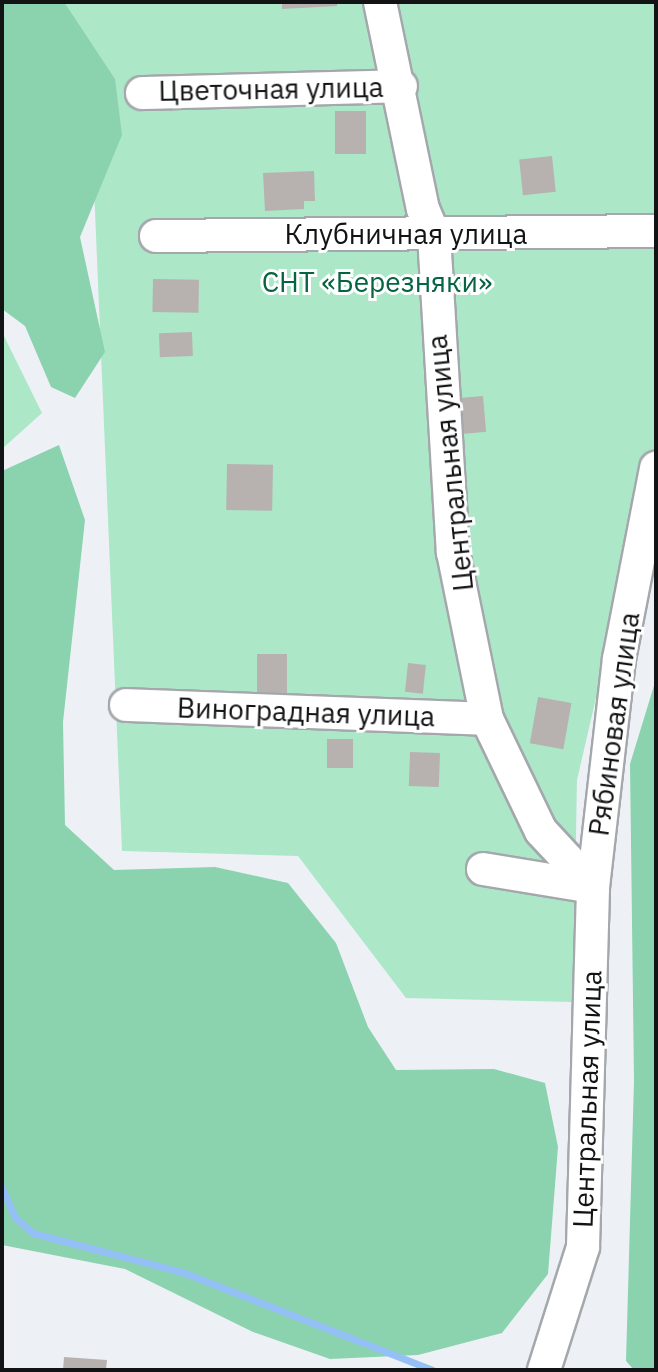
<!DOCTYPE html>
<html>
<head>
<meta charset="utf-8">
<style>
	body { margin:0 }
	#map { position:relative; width:658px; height:1372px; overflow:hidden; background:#edf1f6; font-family:"IBM Plex Sans",sans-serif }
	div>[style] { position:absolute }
	.green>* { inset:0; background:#ace7c8 }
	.forest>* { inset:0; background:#8ad3ae }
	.stream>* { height:7px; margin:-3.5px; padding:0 3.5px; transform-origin:3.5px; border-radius:3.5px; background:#94c0f6 }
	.building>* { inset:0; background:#b7b2b0; transform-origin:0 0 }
	.roads { filter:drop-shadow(2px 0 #a4a8ac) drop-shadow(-2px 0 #a4a8ac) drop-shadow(0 2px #a4a8ac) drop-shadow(0 -2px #a4a8ac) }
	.minor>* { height:32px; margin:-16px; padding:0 16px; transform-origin:16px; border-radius:16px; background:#fff }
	span { translate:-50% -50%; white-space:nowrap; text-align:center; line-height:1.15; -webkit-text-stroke:6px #fff; paint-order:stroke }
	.street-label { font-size:28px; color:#121314 }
	.park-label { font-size:28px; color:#056442 }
	.frame { position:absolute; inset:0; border:4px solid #121314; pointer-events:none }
</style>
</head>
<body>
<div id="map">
	<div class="green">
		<div style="clip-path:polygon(2px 2px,656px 2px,656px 439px,577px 780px,573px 1002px,406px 998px,298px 856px,122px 851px,90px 93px)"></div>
		<div style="clip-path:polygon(2px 332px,42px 413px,2px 449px)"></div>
	</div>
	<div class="forest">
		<div style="clip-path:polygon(2px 2px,64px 2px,115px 79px,122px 135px,80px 237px,105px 352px,75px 398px,51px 387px,25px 326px,2px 309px)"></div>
		<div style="clip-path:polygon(59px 445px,85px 520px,63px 722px,65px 825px,114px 870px,215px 867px,288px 883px,336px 943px,368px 1027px,396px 1070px,494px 1069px,545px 1083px,558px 1147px,548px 1274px,502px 1333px,418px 1355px,330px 1359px,253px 1332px,125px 1269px,2px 1245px,2px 471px)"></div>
		<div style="clip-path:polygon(656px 679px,656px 1370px,634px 1370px,626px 1361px,634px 1081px,630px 764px)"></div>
	</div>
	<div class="stream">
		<div style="left:2px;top:1188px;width:32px;rotate:66deg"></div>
		<div style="left:15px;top:1217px;width:24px;rotate:42deg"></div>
		<div style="left:33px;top:1233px;width:157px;rotate:14.7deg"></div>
		<div style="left:185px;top:1273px;width:266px;rotate:21.4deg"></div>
	</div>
	<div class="building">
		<div style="clip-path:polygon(282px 2px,337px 2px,337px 6px,282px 9px)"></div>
		<div style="left:335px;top:111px;width:31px;height:43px"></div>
		<div style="left:552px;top:156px;width:36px;height:33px;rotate:84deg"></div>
		<div style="clip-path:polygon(314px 171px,315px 201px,304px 201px,304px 209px,265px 211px,263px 173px)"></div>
		<div style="left:153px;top:279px;width:46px;height:33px;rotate:1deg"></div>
		<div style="left:192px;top:332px;width:24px;height:33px;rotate:88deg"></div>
		<div style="left:483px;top:396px;width:36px;height:27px;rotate:85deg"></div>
		<div style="left:227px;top:464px;width:46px;height:46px;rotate:1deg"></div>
		<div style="left:257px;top:654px;width:30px;height:39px"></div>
		<div style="left:408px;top:663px;width:18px;height:29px;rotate:6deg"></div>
		<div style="left:538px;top:697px;width:34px;height:47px;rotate:10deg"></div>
		<div style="left:353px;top:739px;width:29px;height:26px;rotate:90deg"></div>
		<div style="left:410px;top:752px;width:30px;height:34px;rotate:2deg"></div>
		<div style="clip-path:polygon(64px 1357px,107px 1360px,106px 1370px,63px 1370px)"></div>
	</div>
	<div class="roads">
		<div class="minor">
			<div style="left:380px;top:2px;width:211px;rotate:78.3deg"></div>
			<div style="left:423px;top:209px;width:28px;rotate:67deg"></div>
			<div style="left:434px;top:235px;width:318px;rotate:86.6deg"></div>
			<div style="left:453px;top:552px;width:170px;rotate:78.5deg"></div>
			<div style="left:487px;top:719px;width:124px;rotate:64.3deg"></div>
			<div style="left:541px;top:831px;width:76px;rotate:47.1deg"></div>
			<div style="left:142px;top:93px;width:259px;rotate:-1.5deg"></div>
			<div style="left:156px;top:236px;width:500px;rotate:-0.57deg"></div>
			<div style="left:126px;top:705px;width:361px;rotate:2.2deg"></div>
			<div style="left:483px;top:869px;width:111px;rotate:9.3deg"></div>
			<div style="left:544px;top:1370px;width:129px;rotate:-72.4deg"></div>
			<div style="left:583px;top:1247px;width:360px;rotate:-88.4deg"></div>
			<div style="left:593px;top:887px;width:229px;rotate:-83.5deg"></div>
			<div style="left:619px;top:659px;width:195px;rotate:-79deg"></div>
		</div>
	</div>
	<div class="street-label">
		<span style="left:271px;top:89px;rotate:-1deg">Цветочная улица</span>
		<span style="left:406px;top:234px">Клубничная улица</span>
		<span style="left:450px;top:463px;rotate:-96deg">Центральная улица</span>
		<span style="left:306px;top:712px;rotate:2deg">Виноградная улица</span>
		<span style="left:614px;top:724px;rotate:-82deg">Рябиновая улица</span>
		<span style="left:587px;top:1099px;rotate:-88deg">Центральная улица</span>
	</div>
	<div class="park-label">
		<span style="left:377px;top:282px">СНТ «Березняки»</span>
	</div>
	<div class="frame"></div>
</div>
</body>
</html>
